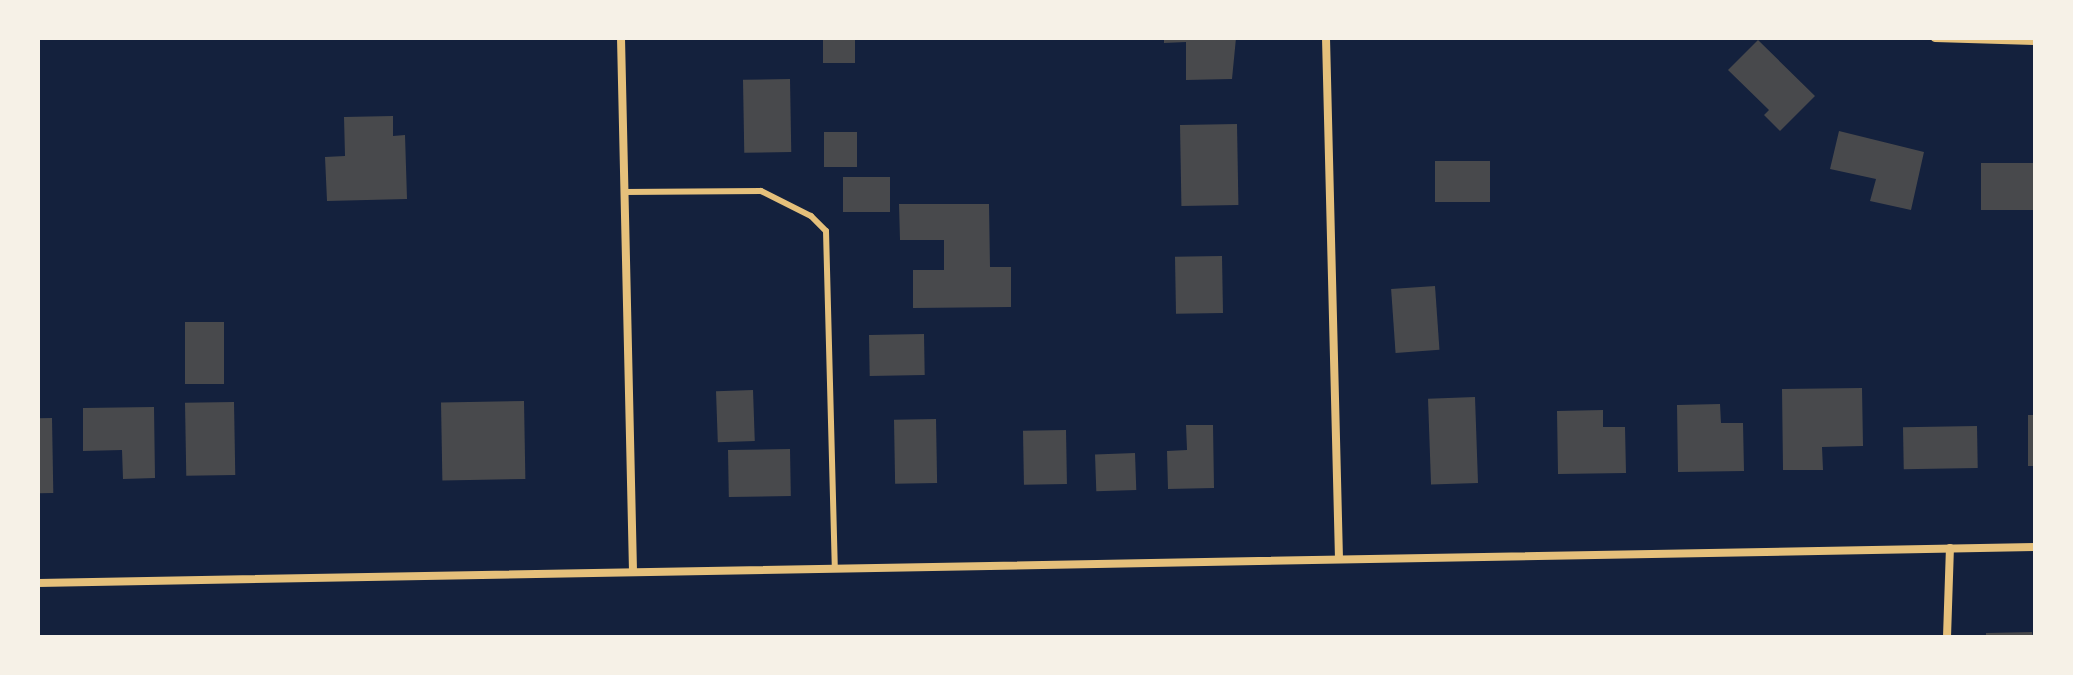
<!DOCTYPE html>
<html>
<head>
<meta charset="utf-8">
<style>
	body { margin:0 }
	#map { position:relative; width:2073px; height:675px; overflow:hidden; background:#14213d; font-family:"Roboto Condensed",sans-serif }
	div>[style] { position:absolute }
	.building>* { inset:0; background:#48494c; transform-origin:0 0 }
	.service>* { height:6px; margin:-3px; padding:0 3px; transform-origin:3px; border-radius:3px; background:#e5c07b }
	.minor>* { height:8px; margin:-4px; padding:0 4px; transform-origin:4px; border-radius:4px; background:#e5c07b }
	span { translate:-50% -50%; white-space:nowrap; text-align:center; line-height:1.15; -webkit-text-stroke:6px #f6f1e7; paint-order:stroke }
	.frame { position:absolute; inset:0; border:40px solid #f6f1e7; pointer-events:none }
</style>
</head>
<body>
<div id="map">
	<div class="building">
		<div style="left:823px;top:38px;width:32px;height:25px"></div>
		<div style="clip-path:polygon(1164px 38px,1236px 38px,1232px 79px,1186px 80px,1186px 42px,1164px 43px)"></div>
		<div style="clip-path:polygon(1758px 40px,1815px 96px,1780px 131px,1764px 115px,1769px 110px,1728px 70px)"></div>
		<div style="left:790px;top:79px;width:73px;height:47px;rotate:89deg"></div>
		<div style="clip-path:polygon(393px 116px,393px 136px,405px 135px,407px 199px,327px 201px,325px 157px,345px 156px,344px 117px)"></div>
		<div style="left:1237px;top:124px;width:81px;height:57px;rotate:89deg"></div>
		<div style="clip-path:polygon(1839px 131px,1924px 152px,1911px 210px,1870px 201px,1876px 179px,1830px 169px)"></div>
		<div style="left:824px;top:132px;width:33px;height:35px"></div>
		<div style="left:1490px;top:161px;width:41px;height:55px;rotate:90deg"></div>
		<div style="left:2035px;top:163px;width:47px;height:54px;rotate:90deg"></div>
		<div style="left:843px;top:177px;width:47px;height:35px"></div>
		<div style="clip-path:polygon(899px 204px,989px 204px,990px 267px,1011px 267px,1011px 307px,913px 308px,913px 270px,944px 270px,944px 240px,900px 240px)"></div>
		<div style="left:1222px;top:256px;width:57px;height:47px;rotate:89deg"></div>
		<div style="left:1435px;top:286px;width:64px;height:44px;rotate:86deg"></div>
		<div style="left:185px;top:322px;width:39px;height:62px"></div>
		<div style="left:924px;top:334px;width:41px;height:55px;rotate:89deg"></div>
		<div style="clip-path:polygon(1862px 388px,1863px 446px,1822px 447px,1823px 470px,1783px 470px,1782px 389px)"></div>
		<div style="left:753px;top:390px;width:51px;height:37px;rotate:88deg"></div>
		<div style="left:1475px;top:397px;width:86px;height:47px;rotate:88deg"></div>
		<div style="left:524px;top:401px;width:78px;height:83px;rotate:89deg"></div>
		<div style="left:234px;top:402px;width:73px;height:49px;rotate:89deg"></div>
		<div style="clip-path:polygon(1720px 404px,1721px 423px,1743px 423px,1744px 471px,1678px 472px,1677px 405px)"></div>
		<div style="clip-path:polygon(154px 407px,155px 478px,123px 479px,122px 450px,83px 451px,83px 408px)"></div>
		<div style="clip-path:polygon(1603px 410px,1603px 427px,1625px 427px,1626px 473px,1558px 474px,1557px 411px)"></div>
		<div style="left:2028px;top:415px;width:7px;height:51px"></div>
		<div style="left:52px;top:418px;width:75px;height:14px;rotate:89deg"></div>
		<div style="left:936px;top:419px;width:64px;height:42px;rotate:89deg"></div>
		<div style="clip-path:polygon(1186px 425px,1213px 425px,1214px 488px,1168px 489px,1167px 451px,1187px 450px)"></div>
		<div style="left:1977px;top:426px;width:42px;height:74px;rotate:89deg"></div>
		<div style="left:1066px;top:430px;width:54px;height:43px;rotate:89deg"></div>
		<div style="left:790px;top:449px;width:47px;height:62px;rotate:89deg"></div>
		<div style="left:1135px;top:453px;width:37px;height:40px;rotate:88deg"></div>
		<div style="clip-path:polygon(2032px 632px,2033px 637px,1986px 637px,1986px 633px)"></div>
	</div>
	<div class="service">
		<div style="left:624px;top:192px;width:137px;rotate:-0.4deg"></div>
		<div style="left:761px;top:191px;width:56px;rotate:26.6deg"></div>
		<div style="left:811px;top:216px;width:21px;rotate:45deg"></div>
		<div style="left:826px;top:231px;width:337px;rotate:88.5deg"></div>
	</div>
	<div class="minor">
		<div style="left:621px;top:38px;width:531px;rotate:88.71deg"></div>
		<div style="left:1326px;top:38px;width:520px;rotate:88.57deg"></div>
		<div style="left:1935px;top:38px;width:100px;rotate:1.7deg"></div>
		<div style="left:38px;top:583px;width:1997px;rotate:-1.03deg"></div>
		<div style="left:1947px;top:637px;width:89px;rotate:-88.1deg"></div>
	</div>
	<div class="frame"></div>
</div>
</body>
</html>
